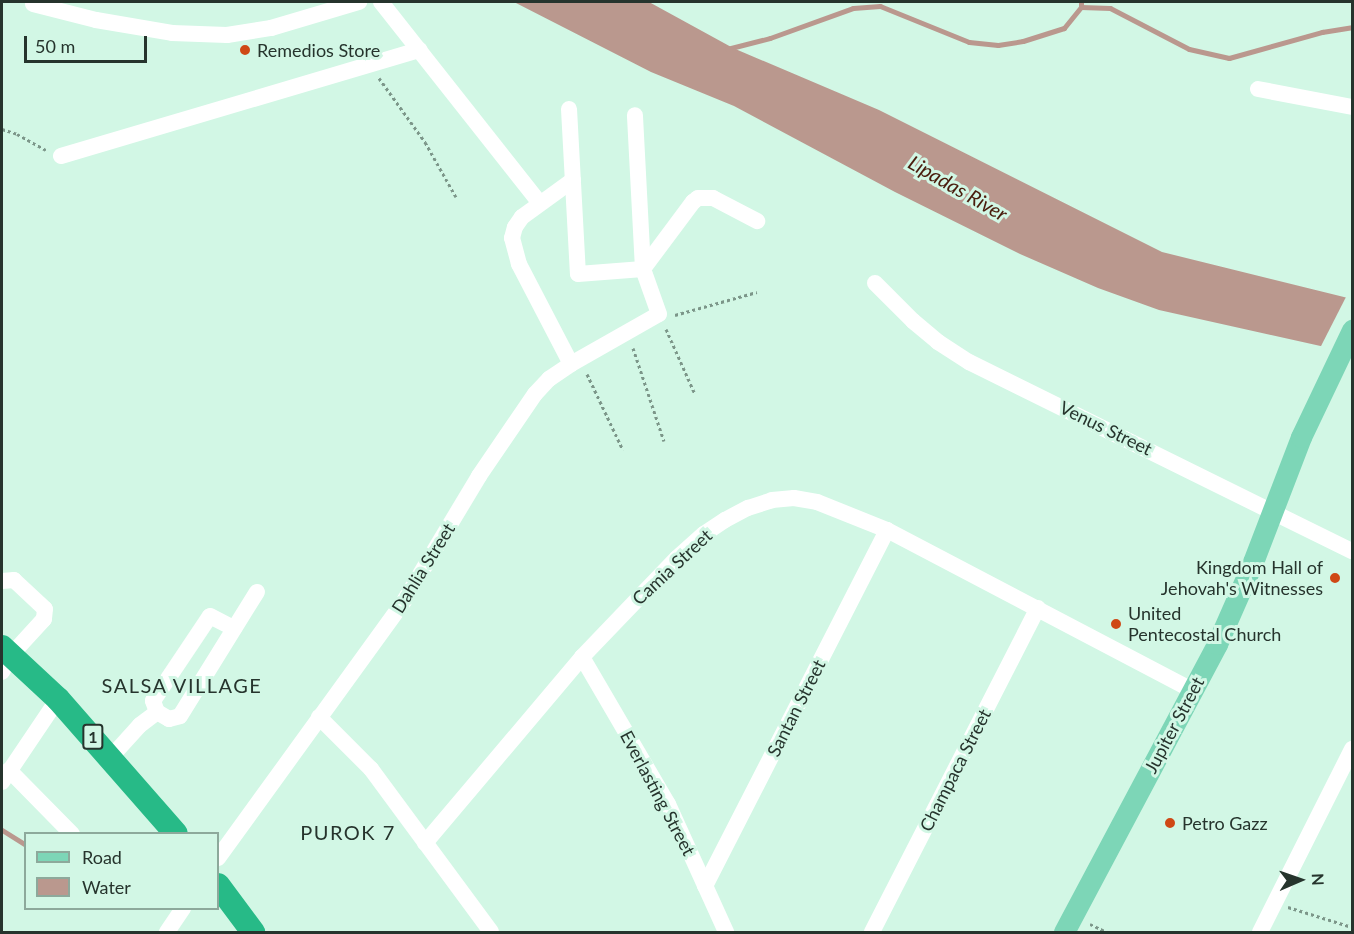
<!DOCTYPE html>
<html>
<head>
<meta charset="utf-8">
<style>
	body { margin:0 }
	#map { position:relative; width:1354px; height:934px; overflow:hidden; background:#d2f7e5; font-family:Lato,sans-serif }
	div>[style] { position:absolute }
	.water>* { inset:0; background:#ba988e }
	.pier>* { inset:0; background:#d2f7e5 }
	.stream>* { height:5px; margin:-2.5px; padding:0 2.5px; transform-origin:2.5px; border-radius:2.5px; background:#ba988e }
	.path>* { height:3px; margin-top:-1.5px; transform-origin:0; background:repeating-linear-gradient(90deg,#7c9689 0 3px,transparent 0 6px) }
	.minor>* { height:16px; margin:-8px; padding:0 8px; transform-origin:8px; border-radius:8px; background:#fff }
	.major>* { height:21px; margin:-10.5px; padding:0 10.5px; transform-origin:10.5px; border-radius:10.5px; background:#7dd6b7 }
	.highway>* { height:24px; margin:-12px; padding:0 12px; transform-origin:12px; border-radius:12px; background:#27ba87 }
	.dots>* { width:16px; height:16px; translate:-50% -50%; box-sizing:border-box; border:3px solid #d2f7e5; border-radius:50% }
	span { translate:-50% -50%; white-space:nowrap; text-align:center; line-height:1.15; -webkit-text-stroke:6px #d2f7e5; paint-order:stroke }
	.shield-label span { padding:2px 4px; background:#d2f7e5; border:2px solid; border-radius:4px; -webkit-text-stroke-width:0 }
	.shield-label { font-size:16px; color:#26342d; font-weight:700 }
	.poi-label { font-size:18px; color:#26342d }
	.left { translate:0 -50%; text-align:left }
	.right { translate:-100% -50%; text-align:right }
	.street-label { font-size:18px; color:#26342d }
	.water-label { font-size:20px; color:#491c0d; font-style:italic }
	.neighbourhood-label { font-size:20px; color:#26342d; letter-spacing:1.5px }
	.frame { position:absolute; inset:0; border:3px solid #26342d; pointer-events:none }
	.legend { position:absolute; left:24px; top:832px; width:195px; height:78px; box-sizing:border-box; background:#d2f7e5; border:2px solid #8da99b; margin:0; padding:8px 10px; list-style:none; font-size:18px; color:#26342d }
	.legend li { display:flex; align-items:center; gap:12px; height:30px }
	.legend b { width:30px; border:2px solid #8da99b }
	.north { position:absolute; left:1270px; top:850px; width:60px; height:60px; -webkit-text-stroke:4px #d2f7e5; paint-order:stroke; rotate:88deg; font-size:16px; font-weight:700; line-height:24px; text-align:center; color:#26342d }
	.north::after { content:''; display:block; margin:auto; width:21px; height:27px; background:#26342d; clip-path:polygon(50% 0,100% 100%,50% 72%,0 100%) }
	.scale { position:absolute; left:24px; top:36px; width:123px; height:27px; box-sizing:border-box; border:3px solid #26342d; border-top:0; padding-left:8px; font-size:18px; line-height:21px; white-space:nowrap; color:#26342d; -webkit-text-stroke:4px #d2f7e5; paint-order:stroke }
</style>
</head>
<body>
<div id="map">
	<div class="water">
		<div style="clip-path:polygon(514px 2px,649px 2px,733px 48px,879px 110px,1162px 252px,1352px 299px,1352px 353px,1159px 310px,1098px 288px,1020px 254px,895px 192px,734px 106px,651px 72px)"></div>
	</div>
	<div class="pier">
		<div style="clip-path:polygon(1347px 295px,1352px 296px,1352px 356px,1319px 350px)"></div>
	</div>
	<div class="stream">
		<div style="left:1081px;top:7px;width:29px;rotate:2deg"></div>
		<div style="left:1110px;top:8px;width:89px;rotate:27.4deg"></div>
		<div style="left:1189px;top:49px;width:41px;rotate:12.7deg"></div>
		<div style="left:1229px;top:58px;width:97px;rotate:-15.6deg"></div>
		<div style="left:1322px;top:32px;width:30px;rotate:-9deg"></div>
		<div style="left:727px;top:49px;width:44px;rotate:-14.3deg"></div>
		<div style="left:770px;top:38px;width:88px;rotate:-19.9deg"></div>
		<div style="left:853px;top:8px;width:27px;rotate:-4deg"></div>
		<div style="left:880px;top:6px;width:96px;rotate:22deg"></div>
		<div style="left:969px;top:42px;width:29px;rotate:6deg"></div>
		<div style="left:998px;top:45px;width:25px;rotate:-9deg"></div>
		<div style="left:1023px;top:41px;width:43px;rotate:-17.6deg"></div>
		<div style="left:1064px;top:28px;width:27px;rotate:-51deg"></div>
		<div style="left:1081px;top:7px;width:5px;rotate:-90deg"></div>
		<div style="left:2px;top:830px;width:28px;rotate:32deg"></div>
	</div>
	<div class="path">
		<div style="left:379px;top:78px;width:79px;rotate:54.3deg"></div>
		<div style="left:425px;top:142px;width:63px;rotate:60.6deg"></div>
		<div style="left:2px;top:129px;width:16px;rotate:18deg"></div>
		<div style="left:17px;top:134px;width:33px;rotate:29deg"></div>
		<div style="left:675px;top:315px;width:85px;rotate:-15.7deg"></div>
		<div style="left:666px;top:329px;width:71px;rotate:66deg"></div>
		<div style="left:633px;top:348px;width:98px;rotate:71.6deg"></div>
		<div style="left:587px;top:374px;width:84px;rotate:64.7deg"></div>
		<div style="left:1288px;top:907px;width:67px;rotate:17.4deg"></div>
		<div style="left:1090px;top:924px;width:19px;rotate:25deg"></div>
	</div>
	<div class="minor">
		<div style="left:381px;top:2px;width:255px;rotate:51.7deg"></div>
		<div style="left:33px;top:4px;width:65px;rotate:14.3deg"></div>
		<div style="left:96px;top:20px;width:77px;rotate:9.7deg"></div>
		<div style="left:172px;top:33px;width:55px;rotate:2.1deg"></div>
		<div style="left:227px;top:35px;width:45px;rotate:-9deg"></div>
		<div style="left:271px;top:28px;width:92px;rotate:-16.5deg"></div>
		<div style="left:1258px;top:89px;width:96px;rotate:10.8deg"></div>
		<div style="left:569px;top:109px;width:165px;rotate:86.9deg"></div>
		<div style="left:578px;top:274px;width:65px;rotate:-4.4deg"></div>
		<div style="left:643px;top:269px;width:84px;rotate:-53.3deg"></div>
		<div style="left:693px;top:202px;width:6px;rotate:-39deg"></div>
		<div style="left:698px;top:198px;width:15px"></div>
		<div style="left:713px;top:198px;width:50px;rotate:27.6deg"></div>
		<div style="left:61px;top:156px;width:374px;rotate:-16.5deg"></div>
		<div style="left:875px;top:283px;width:54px;rotate:45deg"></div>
		<div style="left:913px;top:321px;width:33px;rotate:40deg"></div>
		<div style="left:938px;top:342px;width:37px;rotate:33deg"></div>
		<div style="left:969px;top:362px;width:427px;rotate:26.3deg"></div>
		<div style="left:571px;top:364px;width:113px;rotate:-117.5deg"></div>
		<div style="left:519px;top:264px;width:27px;rotate:-105deg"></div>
		<div style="left:512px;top:238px;width:11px;rotate:-75deg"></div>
		<div style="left:515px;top:227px;width:12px;rotate:-55deg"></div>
		<div style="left:522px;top:217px;width:63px;rotate:-36deg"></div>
		<div style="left:2px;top:581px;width:12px;rotate:-5deg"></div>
		<div style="left:14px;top:580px;width:42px;rotate:43.1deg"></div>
		<div style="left:45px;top:609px;width:10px;rotate:96deg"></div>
		<div style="left:44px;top:619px;width:49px;rotate:132.5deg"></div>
		<div style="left:11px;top:655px;width:19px;rotate:118deg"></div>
		<div style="left:582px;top:657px;width:170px;rotate:59.7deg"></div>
		<div style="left:668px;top:804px;width:141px;rotate:65.6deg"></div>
		<div style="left:157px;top:712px;width:12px;rotate:-110deg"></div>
		<div style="left:153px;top:701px;width:102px;rotate:-56.2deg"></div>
		<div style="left:210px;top:616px;width:27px;rotate:27deg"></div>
		<div style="left:319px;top:717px;width:74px;rotate:45deg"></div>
		<div style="left:371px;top:769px;width:202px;rotate:53.6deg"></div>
		<div style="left:111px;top:757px;width:43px;rotate:-47.8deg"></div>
		<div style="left:140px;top:725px;width:21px;rotate:-37deg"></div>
		<div style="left:157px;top:712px;width:14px;rotate:30deg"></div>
		<div style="left:169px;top:719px;width:11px;rotate:-15deg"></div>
		<div style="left:180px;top:716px;width:146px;rotate:-58.2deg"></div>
		<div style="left:9px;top:770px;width:90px;rotate:45.5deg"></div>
		<div style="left:2px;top:782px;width:100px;rotate:-56deg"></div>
		<div style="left:425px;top:843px;width:243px;rotate:-49.8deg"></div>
		<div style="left:582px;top:657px;width:137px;rotate:-46.2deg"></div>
		<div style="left:677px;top:558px;width:36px;rotate:-42deg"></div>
		<div style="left:704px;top:534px;width:25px;rotate:-34deg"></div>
		<div style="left:725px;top:520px;width:26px;rotate:-28deg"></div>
		<div style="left:748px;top:508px;width:25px;rotate:-18deg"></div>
		<div style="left:772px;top:500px;width:22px;rotate:-5deg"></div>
		<div style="left:794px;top:498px;width:23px;rotate:10deg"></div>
		<div style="left:817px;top:502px;width:75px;rotate:21.8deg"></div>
		<div style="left:887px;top:530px;width:344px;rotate:27.7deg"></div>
		<div style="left:218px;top:858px;width:317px;rotate:-54.1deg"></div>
		<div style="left:404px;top:601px;width:146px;rotate:-59deg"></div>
		<div style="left:479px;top:476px;width:99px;rotate:-55.7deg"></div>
		<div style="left:535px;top:394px;width:21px;rotate:-47deg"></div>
		<div style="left:549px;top:379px;width:27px;rotate:-34deg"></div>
		<div style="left:571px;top:364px;width:101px;rotate:-29.6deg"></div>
		<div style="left:659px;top:314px;width:48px;rotate:-109.6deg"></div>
		<div style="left:643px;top:269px;width:154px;rotate:-93deg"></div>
		<div style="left:705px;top:886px;width:400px;rotate:-62.9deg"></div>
		<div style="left:167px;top:932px;width:29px;rotate:-56deg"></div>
		<div style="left:872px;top:932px;width:364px;rotate:-62.9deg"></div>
		<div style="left:1260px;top:932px;width:205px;rotate:-63.3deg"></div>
	</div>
	<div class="major">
		<div style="left:1064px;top:932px;width:326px;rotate:-62deg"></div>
		<div style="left:1217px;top:644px;width:90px;rotate:-66.3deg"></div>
		<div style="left:1253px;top:562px;width:134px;rotate:-69deg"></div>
		<div style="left:1301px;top:437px;width:119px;rotate:-64.5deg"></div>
	</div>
	<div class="highway">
		<div style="left:2px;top:647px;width:76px;rotate:42.9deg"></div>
		<div style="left:58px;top:699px;width:179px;rotate:48.8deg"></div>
		<div style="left:218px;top:885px;width:59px;rotate:53.3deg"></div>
	</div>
	<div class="dots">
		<div style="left:245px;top:50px;background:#cf4815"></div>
		<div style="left:1335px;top:578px;background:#cf4815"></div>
		<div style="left:1116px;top:624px;background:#cf4815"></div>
		<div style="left:1170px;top:823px;background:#cf4815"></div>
	</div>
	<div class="shield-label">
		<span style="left:93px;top:737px">1</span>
	</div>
	<div class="poi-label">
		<span class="left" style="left:257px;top:50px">Remedios Store</span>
		<span class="right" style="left:1323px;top:578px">Kingdom Hall of<br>Jehovah's Witnesses</span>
		<span class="left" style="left:1128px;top:624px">United<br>Pentecostal Church</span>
		<span class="left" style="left:1182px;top:823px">Petro Gazz</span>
	</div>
	<div class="street-label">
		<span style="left:1106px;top:428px;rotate:26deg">Venus Street</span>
		<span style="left:672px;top:567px;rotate:-43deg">Camia Street</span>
		<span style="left:423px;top:568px;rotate:-58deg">Dahlia Street</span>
		<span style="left:796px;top:708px;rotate:-63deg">Santan Street</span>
		<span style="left:1174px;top:725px;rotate:-62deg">Jupiter Street</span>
		<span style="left:955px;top:770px;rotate:-63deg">Champaca Street</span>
		<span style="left:658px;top:793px;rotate:62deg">Everlasting Street</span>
	</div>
	<div class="water-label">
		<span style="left:958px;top:188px;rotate:30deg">Lipadas River</span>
	</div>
	<div class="neighbourhood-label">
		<span style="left:182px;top:685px">SALSA VILLAGE</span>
		<span style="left:348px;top:832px">PUROK 7</span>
	</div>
	<div class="frame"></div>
	<ul class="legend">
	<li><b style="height:8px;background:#7dd6b7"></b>Road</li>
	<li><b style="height:16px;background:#ba988e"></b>Water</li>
	</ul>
	<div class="north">N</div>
	<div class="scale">50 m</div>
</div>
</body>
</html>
